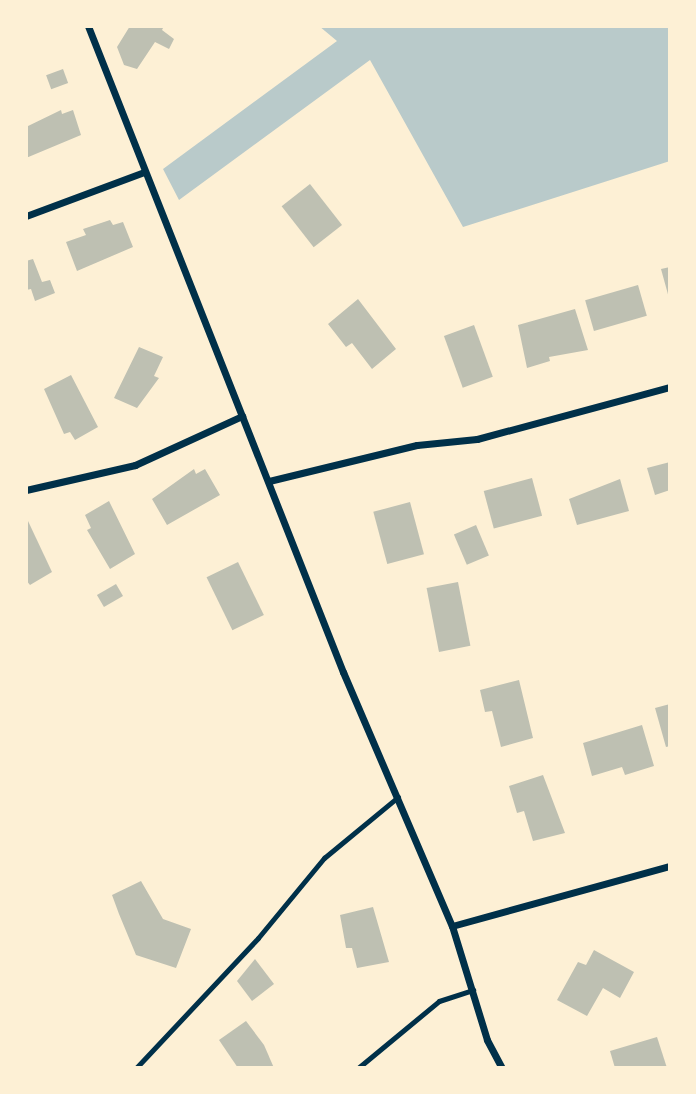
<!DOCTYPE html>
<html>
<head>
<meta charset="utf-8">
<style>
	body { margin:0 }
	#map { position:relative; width:696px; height:1094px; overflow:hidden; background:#fdf0d5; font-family:Commissioner,sans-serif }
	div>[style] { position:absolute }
	.green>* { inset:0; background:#b9caca }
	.building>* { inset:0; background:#bec0b2; transform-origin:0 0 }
	.service>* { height:5px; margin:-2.5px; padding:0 2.5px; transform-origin:2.5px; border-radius:2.5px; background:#003049 }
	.minor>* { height:7px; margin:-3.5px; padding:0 3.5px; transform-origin:3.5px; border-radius:3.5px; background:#003049 }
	span { translate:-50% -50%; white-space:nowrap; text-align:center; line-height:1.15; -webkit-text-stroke:5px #fdf0d5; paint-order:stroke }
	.frame { position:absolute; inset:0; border:28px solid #fdf0d5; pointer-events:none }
</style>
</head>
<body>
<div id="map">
	<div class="green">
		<div style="clip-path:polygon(319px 26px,670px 26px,670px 161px,463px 227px,370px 60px,179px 200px,163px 169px,337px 41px)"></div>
	</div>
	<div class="building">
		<div style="clip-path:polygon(130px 26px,164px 26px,162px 30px,174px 39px,169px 49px,155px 42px,137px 69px,124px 65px,117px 47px)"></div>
		<div style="left:63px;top:69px;width:15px;height:18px;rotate:70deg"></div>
		<div style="clip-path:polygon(61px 110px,62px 114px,73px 110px,81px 135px,26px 158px,26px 127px)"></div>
		<div style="left:310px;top:184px;width:52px;height:36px;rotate:52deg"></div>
		<div style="clip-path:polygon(110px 220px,113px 225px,123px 222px,133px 247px,77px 271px,66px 242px,86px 235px,83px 229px)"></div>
		<div style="clip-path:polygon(33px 259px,42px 282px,50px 280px,55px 293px,35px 301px,31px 289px,26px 290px,26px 261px)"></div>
		<div style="clip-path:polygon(670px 267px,670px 298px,669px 298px,661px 269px)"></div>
		<div style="left:638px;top:285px;width:32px;height:55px;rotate:74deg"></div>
		<div style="clip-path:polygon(358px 299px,396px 349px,372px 369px,352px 343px,346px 347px,328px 324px)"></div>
		<div style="clip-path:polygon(575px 309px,588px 350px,549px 357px,550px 361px,527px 368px,518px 325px)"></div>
		<div style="left:474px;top:325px;width:55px;height:32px;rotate:70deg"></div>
		<div style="clip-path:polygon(139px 347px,163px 357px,154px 376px,159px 378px,137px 408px,114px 398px)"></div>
		<div style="clip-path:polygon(71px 375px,98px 427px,75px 440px,70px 432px,64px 434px,44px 389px)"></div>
		<div style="clip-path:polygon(670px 462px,670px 490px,655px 495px,647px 468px)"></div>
		<div style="clip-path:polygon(194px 469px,196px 474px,205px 469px,220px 495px,167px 525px,152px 499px)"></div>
		<div style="left:532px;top:478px;width:39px;height:50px;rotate:75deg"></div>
		<div style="clip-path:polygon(620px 479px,629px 511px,577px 525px,569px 499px)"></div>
		<div style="clip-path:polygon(109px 501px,135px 554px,110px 569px,87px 530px,91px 528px,85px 515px)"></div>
		<div style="left:410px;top:502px;width:54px;height:38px;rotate:75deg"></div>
		<div style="clip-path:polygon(28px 521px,52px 572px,30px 585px,26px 580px)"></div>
		<div style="left:476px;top:525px;width:33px;height:24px;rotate:67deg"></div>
		<div style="left:238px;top:562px;width:59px;height:35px;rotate:64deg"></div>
		<div style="left:458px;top:582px;width:65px;height:32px;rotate:79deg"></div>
		<div style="left:116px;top:584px;width:14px;height:22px;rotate:60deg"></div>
		<div style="clip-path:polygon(519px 680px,533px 738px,501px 747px,492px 711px,485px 712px,480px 690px)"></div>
		<div style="clip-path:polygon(670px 704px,670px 746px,666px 747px,655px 708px)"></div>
		<div style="clip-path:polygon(642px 725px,654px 766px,625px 775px,622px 767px,592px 776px,583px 743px)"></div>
		<div style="clip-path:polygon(543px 775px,565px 833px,533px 841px,524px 811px,517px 813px,509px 786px)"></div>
		<div style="clip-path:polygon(141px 881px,163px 919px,191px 929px,176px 968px,136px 955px,119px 914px,112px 895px)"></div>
		<div style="clip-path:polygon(373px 907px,389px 962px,357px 968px,352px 948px,346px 948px,340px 915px)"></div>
		<div style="clip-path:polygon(594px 950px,634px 972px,620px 998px,603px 988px,587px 1016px,557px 1000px,578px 962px,586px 965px)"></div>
		<div style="clip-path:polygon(255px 959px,274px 984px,252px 1001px,237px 981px)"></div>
		<div style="clip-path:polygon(246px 1021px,264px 1045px,274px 1068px,238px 1068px,219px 1040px)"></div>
		<div style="clip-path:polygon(657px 1037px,667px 1068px,615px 1068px,610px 1051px)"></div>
	</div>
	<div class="service">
		<div style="left:136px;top:1068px;width:178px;rotate:-46.8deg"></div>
		<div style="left:258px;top:938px;width:104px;rotate:-50.5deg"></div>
		<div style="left:324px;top:858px;width:96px;rotate:-39.5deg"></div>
		<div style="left:358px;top:1068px;width:105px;rotate:-39.6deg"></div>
		<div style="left:439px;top:1001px;width:36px;rotate:-18deg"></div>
	</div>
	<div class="minor">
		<div style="left:88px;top:26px;width:695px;rotate:68.46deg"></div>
		<div style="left:343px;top:672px;width:276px;rotate:66.8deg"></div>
		<div style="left:452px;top:926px;width:119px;rotate:72.9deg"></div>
		<div style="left:487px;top:1040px;width:32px;rotate:62deg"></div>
		<div style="left:26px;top:216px;width:126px;rotate:-20.4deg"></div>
		<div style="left:269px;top:481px;width:152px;rotate:-13.7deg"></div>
		<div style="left:417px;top:445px;width:60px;rotate:-5.7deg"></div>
		<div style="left:477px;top:439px;width:200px;rotate:-15.1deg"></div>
		<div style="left:26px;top:490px;width:112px;rotate:-12.9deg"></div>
		<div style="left:135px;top:465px;width:118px;rotate:-24.6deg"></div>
		<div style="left:452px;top:926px;width:226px;rotate:-15.4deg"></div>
	</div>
	<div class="frame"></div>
</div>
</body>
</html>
